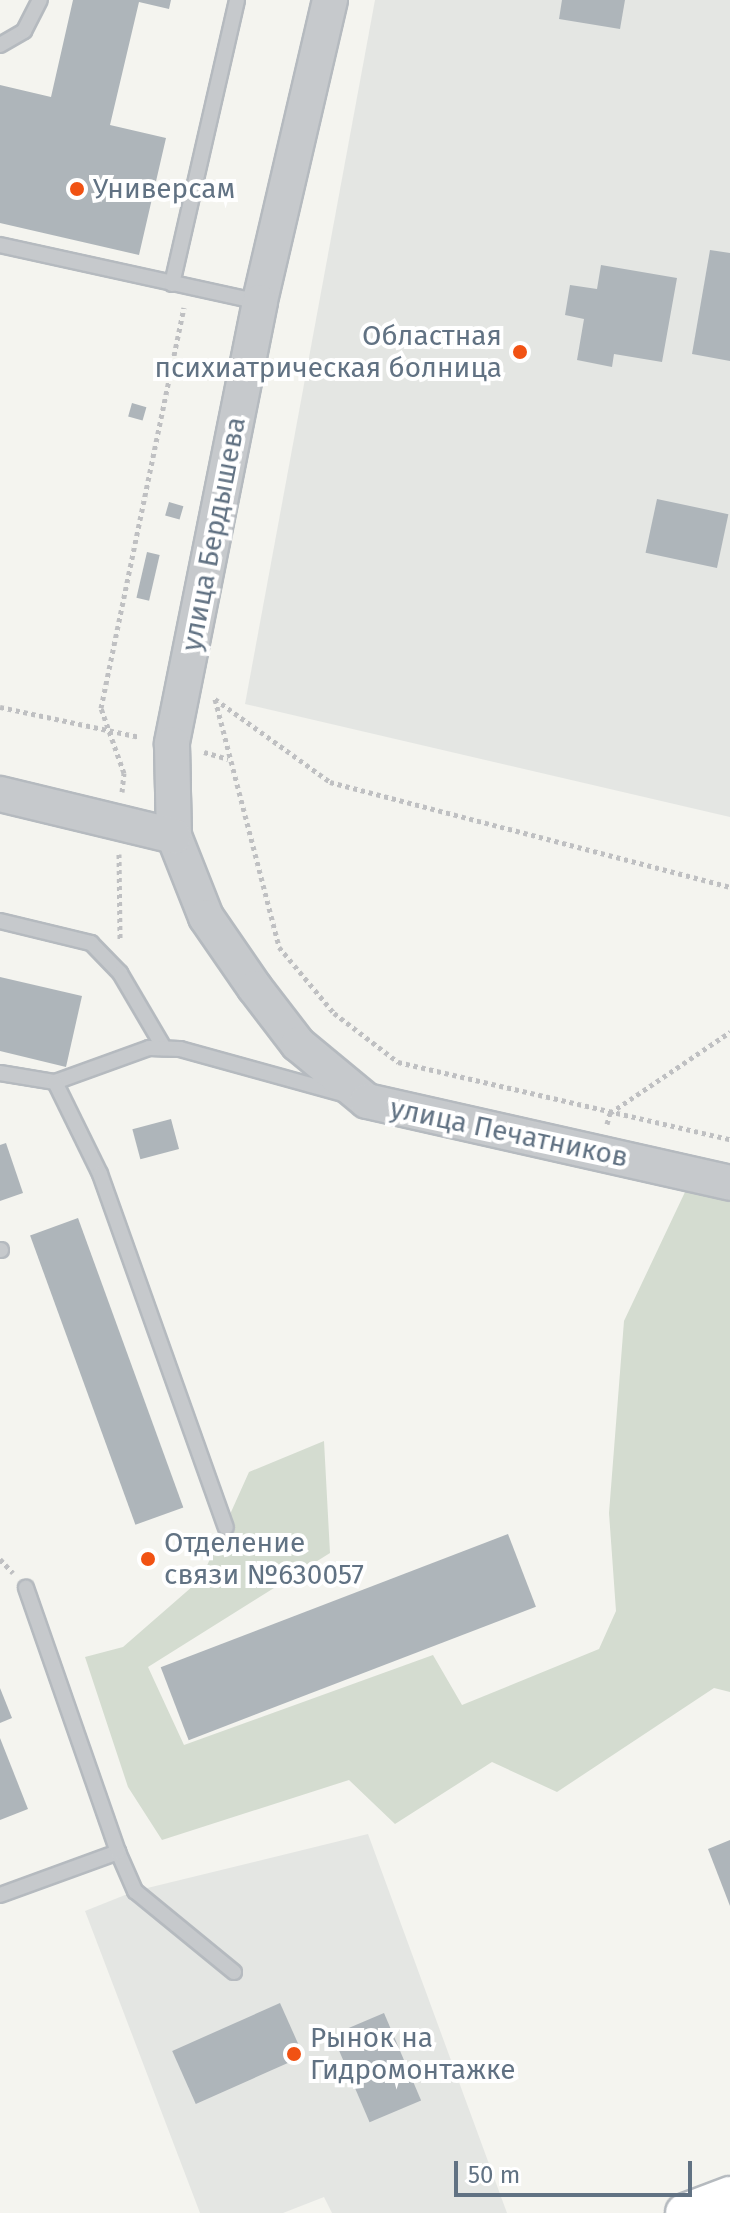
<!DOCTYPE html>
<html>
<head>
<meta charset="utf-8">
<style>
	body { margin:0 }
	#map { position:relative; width:730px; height:2213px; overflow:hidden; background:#f4f4ef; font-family:"Fira Sans",sans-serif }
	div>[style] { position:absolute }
	.built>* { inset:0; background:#e4e6e3 }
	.green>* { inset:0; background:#d4dcd0 }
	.building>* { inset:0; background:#aeb5ba; transform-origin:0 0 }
	.path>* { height:5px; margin-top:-2.5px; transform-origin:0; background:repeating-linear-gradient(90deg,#bfc0c2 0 4px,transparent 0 8px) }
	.roads { filter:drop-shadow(2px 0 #b5babf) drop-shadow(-2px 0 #b5babf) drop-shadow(0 2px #b5babf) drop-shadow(0 -2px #b5babf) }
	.service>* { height:14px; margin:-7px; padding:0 7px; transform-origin:7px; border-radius:7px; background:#c6c9cc }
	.tertiary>* { height:34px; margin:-17px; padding:0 17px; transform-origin:17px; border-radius:17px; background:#c6c9cc }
	.secondary>* { height:38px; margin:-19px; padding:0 19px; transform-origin:19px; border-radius:19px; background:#fff }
	.dots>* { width:22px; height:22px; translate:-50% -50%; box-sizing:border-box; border:4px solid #fff; border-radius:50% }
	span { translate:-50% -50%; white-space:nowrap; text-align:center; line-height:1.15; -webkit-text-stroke:8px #fff; paint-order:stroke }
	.poi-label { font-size:28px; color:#617283 }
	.left { translate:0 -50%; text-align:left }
	.right { translate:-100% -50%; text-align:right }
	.street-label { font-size:28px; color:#617283 }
	.scale { position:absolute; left:454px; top:2161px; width:238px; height:36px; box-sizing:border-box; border:4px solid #617283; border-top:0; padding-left:10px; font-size:24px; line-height:28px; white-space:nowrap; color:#617283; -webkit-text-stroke:6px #fff; paint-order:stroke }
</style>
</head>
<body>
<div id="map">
	<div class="built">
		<div style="clip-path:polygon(375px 0,730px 0,730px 817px,245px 704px)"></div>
		<div style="clip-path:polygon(368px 1834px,507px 2213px,332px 2213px,324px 2197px,283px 2213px,200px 2213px,85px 1911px,135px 1891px)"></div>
	</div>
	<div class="green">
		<div style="clip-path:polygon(685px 1192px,730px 1195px,730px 1692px,714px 1688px,557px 1792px,492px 1762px,395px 1824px,349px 1780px,162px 1840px,128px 1787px,85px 1657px,123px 1647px,201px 1579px,249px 1472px,324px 1441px,330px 1553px,148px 1667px,184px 1745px,433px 1655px,462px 1705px,599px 1649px,616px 1611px,609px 1513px,624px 1321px)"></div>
	</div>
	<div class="building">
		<div style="clip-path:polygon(73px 0,171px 0,169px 9px,139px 2px,110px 125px,166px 138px,139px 255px,0 223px,0 85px,51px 97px)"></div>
		<div style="clip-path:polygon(562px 0,625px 0,620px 29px,559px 19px)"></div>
		<div style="clip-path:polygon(710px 250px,730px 253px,730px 361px,692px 354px)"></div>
		<div style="clip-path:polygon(601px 265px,677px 278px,662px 362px,614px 354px,612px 367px,577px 360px,584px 319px,565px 315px,570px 285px,597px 289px)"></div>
		<div style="left:132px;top:403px;width:15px;height:14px;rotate:16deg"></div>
		<div style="left:657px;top:499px;width:73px;height:55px;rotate:12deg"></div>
		<div style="left:169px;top:502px;width:15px;height:14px;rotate:16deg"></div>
		<div style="left:147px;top:552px;width:13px;height:47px;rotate:13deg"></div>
		<div style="clip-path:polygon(0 977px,82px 996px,66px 1067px,0 1051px)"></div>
		<div style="left:171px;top:1119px;width:31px;height:40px;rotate:75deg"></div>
		<div style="clip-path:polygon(6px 1143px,23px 1193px,0 1201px,0 1145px)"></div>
		<div style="left:78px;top:1218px;width:308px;height:51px;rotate:70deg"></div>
		<div style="left:508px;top:1534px;width:78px;height:372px;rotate:69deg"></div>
		<div style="clip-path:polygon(0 1688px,12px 1718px,0 1723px)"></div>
		<div style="clip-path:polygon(0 1738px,28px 1809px,0 1820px)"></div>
		<div style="clip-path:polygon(730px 1840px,730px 1906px,708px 1849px)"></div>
		<div style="left:280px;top:2003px;width:58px;height:118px;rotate:66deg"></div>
		<div style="left:384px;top:2013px;width:95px;height:56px;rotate:67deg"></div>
	</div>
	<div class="path">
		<div style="left:215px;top:699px;width:256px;rotate:75.5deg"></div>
		<div style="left:279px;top:947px;width:86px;rotate:50.2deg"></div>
		<div style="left:334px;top:1013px;width:81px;rotate:37.4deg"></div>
		<div style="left:398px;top:1062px;width:341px;rotate:13.1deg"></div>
		<div style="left:215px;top:699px;width:142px;rotate:35.8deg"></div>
		<div style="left:330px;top:782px;width:414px;rotate:14.7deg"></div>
		<div style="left:0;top:707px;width:143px;rotate:12.1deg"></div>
		<div style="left:204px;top:752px;width:25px;rotate:16deg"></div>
		<div style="left:122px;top:792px;width:19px;rotate:-84deg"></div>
		<div style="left:124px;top:773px;width:69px;rotate:-109.5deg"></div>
		<div style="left:101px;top:708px;width:409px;rotate:-78.3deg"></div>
		<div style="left:119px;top:854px;width:86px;rotate:89.3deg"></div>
		<div style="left:607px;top:1124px;width:11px;rotate:-75deg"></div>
		<div style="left:610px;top:1113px;width:145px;rotate:-34deg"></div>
		<div style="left:0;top:1559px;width:19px;rotate:47deg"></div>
	</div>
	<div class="roads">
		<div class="service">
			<div style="left:0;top:45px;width:28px;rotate:-30deg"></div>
			<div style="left:24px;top:31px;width:35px;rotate:-63deg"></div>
			<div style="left:0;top:245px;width:265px;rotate:12.4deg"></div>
			<div style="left:172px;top:284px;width:291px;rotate:-77.1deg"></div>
			<div style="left:0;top:921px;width:94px;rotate:13.6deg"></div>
			<div style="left:91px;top:943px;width:42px;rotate:46deg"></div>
			<div style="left:120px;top:973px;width:87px;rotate:59.6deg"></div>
			<div style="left:0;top:1073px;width:56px;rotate:9.3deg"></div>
			<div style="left:55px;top:1082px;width:100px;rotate:-19.9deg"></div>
			<div style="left:149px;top:1048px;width:31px;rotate:2deg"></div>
			<div style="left:180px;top:1049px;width:169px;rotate:15.4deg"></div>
			<div style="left:55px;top:1082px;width:102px;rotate:63.9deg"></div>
			<div style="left:100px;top:1174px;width:375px;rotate:70.4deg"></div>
			<div style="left:0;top:1250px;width:1px"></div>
			<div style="left:118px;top:1852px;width:43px;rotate:66.4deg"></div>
			<div style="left:135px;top:1891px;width:128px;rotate:39.3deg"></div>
			<div style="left:0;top:1895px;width:126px;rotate:-20deg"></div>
			<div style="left:118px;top:1852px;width:280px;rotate:-109.2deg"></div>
		</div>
		<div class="tertiary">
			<div style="left:330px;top:0;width:310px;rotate:103.1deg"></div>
			<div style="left:260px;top:302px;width:451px;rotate:101.3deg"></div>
			<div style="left:172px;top:744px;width:92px;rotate:88.8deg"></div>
			<div style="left:174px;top:836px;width:87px;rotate:68.4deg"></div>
			<div style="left:206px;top:917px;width:86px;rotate:55.4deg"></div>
			<div style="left:255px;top:988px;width:71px;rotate:52.5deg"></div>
			<div style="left:298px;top:1044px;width:89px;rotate:39.6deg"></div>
			<div style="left:367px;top:1101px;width:372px;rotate:12.7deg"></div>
			<div style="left:0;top:794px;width:179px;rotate:13.6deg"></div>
		</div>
		<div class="secondary">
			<div style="left:685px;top:2213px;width:48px;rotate:-20.7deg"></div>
		</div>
	</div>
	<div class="dots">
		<div style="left:77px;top:189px;background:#f15213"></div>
		<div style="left:520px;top:352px;background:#f15213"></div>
		<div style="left:148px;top:1559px;background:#f15213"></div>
		<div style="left:294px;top:2054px;background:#f15213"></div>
	</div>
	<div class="poi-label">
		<span class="left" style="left:93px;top:189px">Универсам</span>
		<span class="right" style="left:502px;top:352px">Областная<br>психиатрическая болница</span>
		<span class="left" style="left:164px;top:1559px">Отделение<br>связи №630057</span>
		<span class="left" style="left:310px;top:2054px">Рынок на<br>Гидромонтажке</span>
	</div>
	<div class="street-label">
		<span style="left:214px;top:534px;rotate:-79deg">улица Бердышева</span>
		<span style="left:509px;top:1133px;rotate:12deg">улица Печатников</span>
	</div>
	<div class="scale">50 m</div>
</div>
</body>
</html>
